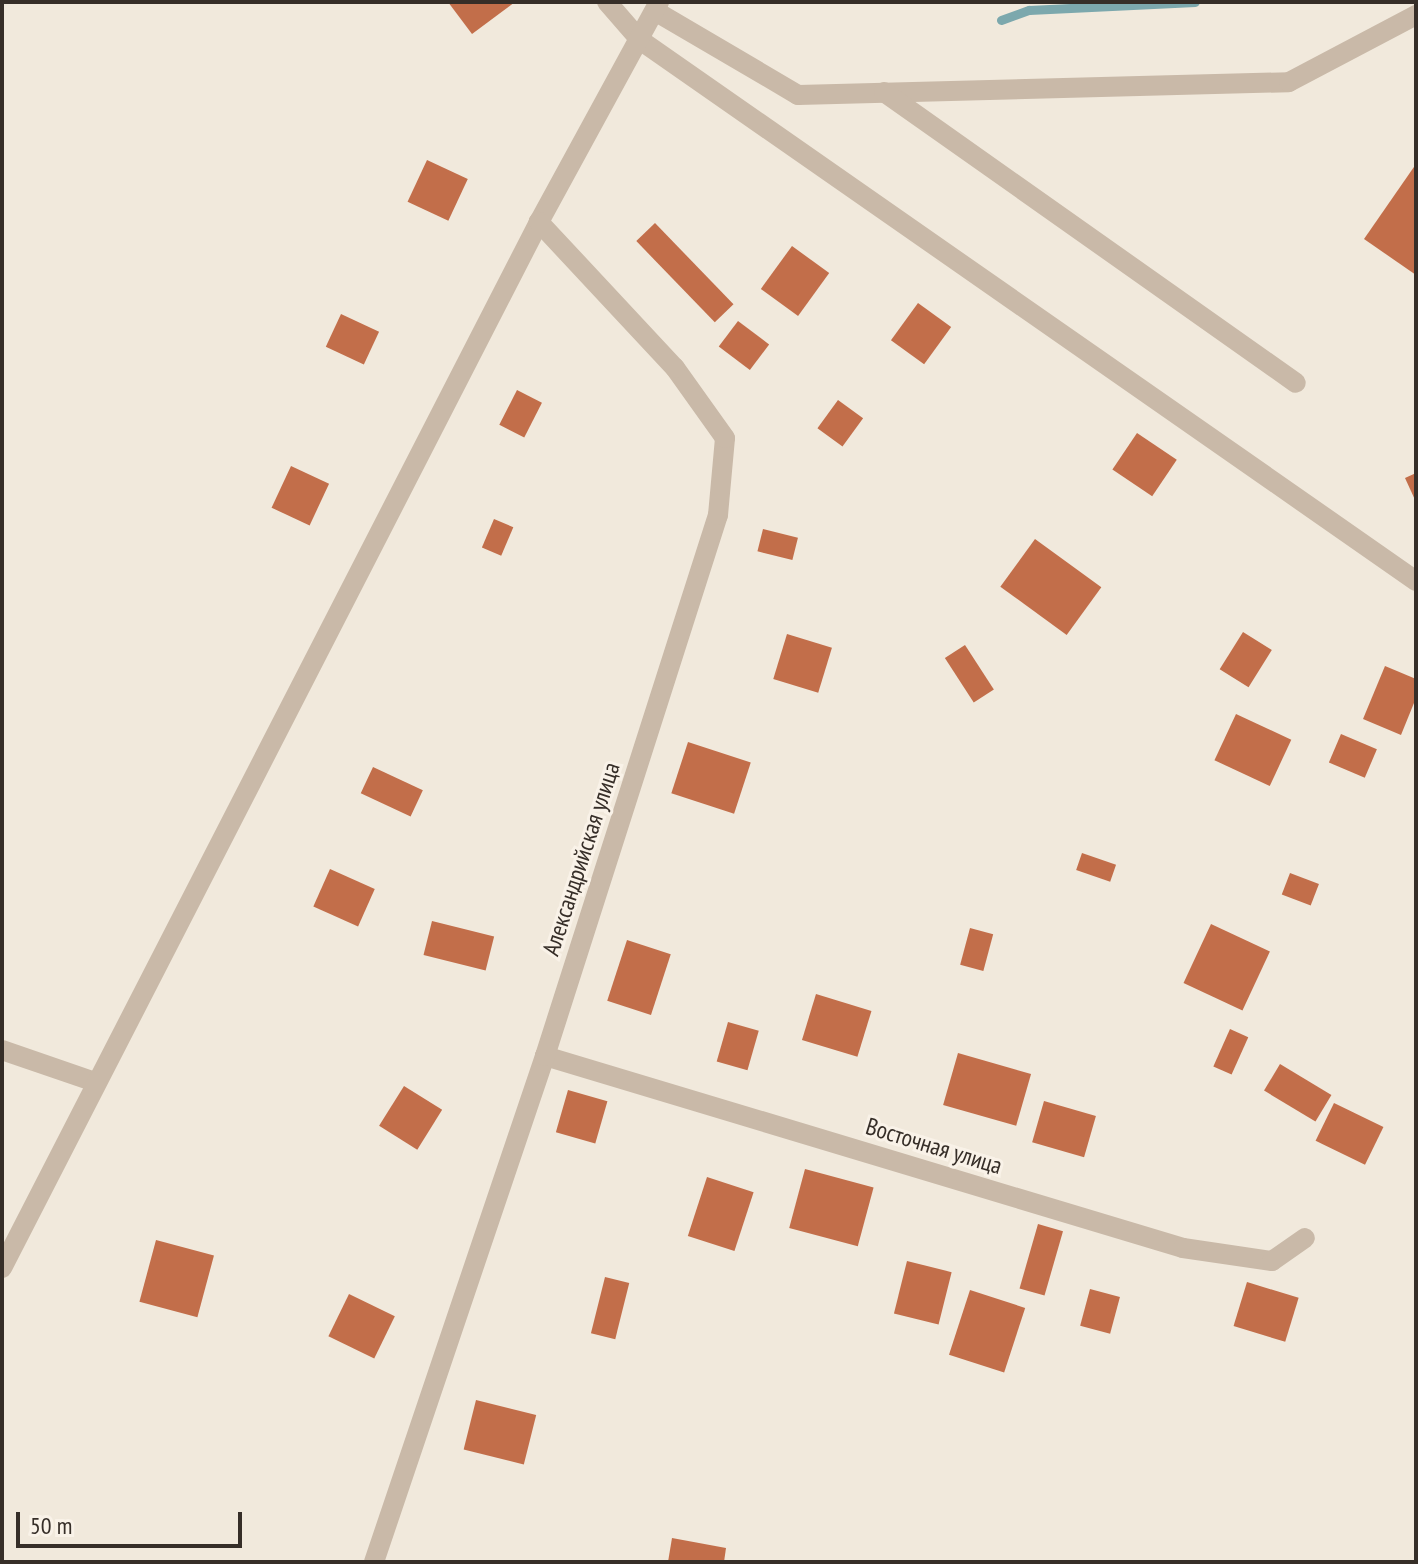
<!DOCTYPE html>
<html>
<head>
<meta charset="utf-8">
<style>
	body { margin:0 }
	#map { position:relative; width:1418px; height:1564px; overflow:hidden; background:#f1e9dc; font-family:"PT Sans Narrow",sans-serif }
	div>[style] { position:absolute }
	.stream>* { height:9px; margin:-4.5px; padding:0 4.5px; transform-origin:4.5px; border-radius:4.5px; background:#7ca8ad }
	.building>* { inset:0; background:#c26e4a; transform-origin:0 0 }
	.minor>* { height:20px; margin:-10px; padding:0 10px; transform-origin:10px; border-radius:10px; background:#c9b9a8 }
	span { translate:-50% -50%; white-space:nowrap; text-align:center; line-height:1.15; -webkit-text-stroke:6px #f9f2e8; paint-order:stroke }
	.street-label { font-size:24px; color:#362e28 }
	.frame { position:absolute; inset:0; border:4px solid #362e28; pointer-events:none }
	.scale { position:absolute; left:16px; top:1512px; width:226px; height:36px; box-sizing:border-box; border:4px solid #362e28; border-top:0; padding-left:10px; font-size:24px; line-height:28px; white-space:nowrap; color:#362e28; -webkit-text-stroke:6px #f9f2e8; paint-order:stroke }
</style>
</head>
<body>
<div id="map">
	<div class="stream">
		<div style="left:1001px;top:20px;width:30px;rotate:-20deg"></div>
		<div style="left:1029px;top:10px;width:166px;rotate:-2.8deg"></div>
	</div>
	<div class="building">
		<div style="clip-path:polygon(448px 2px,515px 2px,472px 34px)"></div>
		<div style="left:427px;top:160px;width:45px;height:46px;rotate:25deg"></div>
		<div style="clip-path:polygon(1416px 164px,1416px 275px,1364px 239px)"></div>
		<div style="left:655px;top:223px;width:113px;height:26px;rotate:46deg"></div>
		<div style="left:792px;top:246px;width:46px;height:53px;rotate:36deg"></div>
		<div style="left:918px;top:303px;width:41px;height:46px;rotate:36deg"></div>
		<div style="left:341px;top:314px;width:42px;height:36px;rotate:25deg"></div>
		<div style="left:738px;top:321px;width:39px;height:32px;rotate:37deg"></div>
		<div style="left:517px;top:390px;width:28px;height:39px;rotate:27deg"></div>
		<div style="left:838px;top:400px;width:31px;height:35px;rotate:36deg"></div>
		<div style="left:1137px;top:433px;width:48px;height:44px;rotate:34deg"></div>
		<div style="left:291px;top:466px;width:42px;height:46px;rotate:25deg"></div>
		<div style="clip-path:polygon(1416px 473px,1416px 502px,1405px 478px)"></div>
		<div style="left:494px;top:519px;width:21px;height:31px;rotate:23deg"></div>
		<div style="left:763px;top:529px;width:36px;height:23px;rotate:14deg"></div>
		<div style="left:1035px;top:539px;width:82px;height:59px;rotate:36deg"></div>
		<div style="left:1243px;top:632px;width:34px;height:44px;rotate:32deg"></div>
		<div style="left:787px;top:634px;width:47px;height:47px;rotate:17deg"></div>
		<div style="left:965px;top:645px;width:53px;height:24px;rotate:57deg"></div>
		<div style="clip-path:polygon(1385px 666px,1416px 679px,1416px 698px,1401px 735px,1363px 719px)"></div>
		<div style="left:1236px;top:714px;width:61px;height:51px;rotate:25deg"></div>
		<div style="left:1341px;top:734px;width:39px;height:31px;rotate:23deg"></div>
		<div style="left:688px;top:742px;width:66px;height:54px;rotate:18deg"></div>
		<div style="left:373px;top:767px;width:55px;height:29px;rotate:25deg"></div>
		<div style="left:1082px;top:853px;width:36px;height:18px;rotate:19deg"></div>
		<div style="left:330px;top:869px;width:49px;height:41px;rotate:24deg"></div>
		<div style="left:1290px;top:873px;width:31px;height:23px;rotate:21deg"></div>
		<div style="left:432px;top:921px;width:64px;height:35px;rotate:14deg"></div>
		<div style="left:1211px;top:924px;width:65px;height:65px;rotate:25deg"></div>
		<div style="left:970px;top:928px;width:24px;height:38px;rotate:15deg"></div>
		<div style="left:627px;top:940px;width:46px;height:64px;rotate:18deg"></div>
		<div style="left:816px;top:994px;width:58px;height:48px;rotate:17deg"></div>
		<div style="left:728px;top:1022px;width:32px;height:41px;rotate:16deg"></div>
		<div style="left:1230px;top:1029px;width:20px;height:41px;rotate:24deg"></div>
		<div style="left:958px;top:1053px;width:76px;height:54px;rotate:16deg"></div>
		<div style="left:1280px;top:1064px;width:60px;height:31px;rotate:31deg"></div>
		<div style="left:404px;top:1086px;width:45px;height:47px;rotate:32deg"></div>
		<div style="left:568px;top:1090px;width:41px;height:44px;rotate:16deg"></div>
		<div style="left:1044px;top:1101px;width:54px;height:43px;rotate:16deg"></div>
		<div style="left:1334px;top:1103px;width:55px;height:42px;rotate:26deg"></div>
		<div style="left:805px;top:1169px;width:71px;height:61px;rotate:15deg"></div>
		<div style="left:707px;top:1177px;width:49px;height:62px;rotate:18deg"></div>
		<div style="left:1038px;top:1224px;width:26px;height:67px;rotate:16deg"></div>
		<div style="left:156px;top:1240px;width:60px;height:64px;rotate:15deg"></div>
		<div style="left:907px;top:1261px;width:46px;height:54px;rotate:14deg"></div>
		<div style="left:605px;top:1277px;width:25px;height:58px;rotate:14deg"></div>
		<div style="left:1247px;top:1282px;width:54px;height:46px;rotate:17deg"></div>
		<div style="left:1090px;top:1289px;width:31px;height:38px;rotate:15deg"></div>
		<div style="left:970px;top:1290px;width:58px;height:68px;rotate:18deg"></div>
		<div style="left:349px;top:1294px;width:51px;height:47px;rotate:26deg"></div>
		<div style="left:476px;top:1400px;width:62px;height:51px;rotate:14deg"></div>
		<div style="clip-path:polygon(672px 1538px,726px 1548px,724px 1562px,668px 1562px)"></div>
	</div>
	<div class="minor">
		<div style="left:607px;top:2px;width:50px;rotate:49deg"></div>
		<div style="left:640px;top:40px;width:946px;rotate:34.88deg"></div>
		<div style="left:655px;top:11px;width:166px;rotate:30.4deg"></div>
		<div style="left:798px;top:95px;width:491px;rotate:-1.5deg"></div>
		<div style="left:1289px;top:82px;width:144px;rotate:-27.8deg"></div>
		<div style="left:884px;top:92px;width:504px;rotate:35.23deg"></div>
		<div style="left:2px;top:1050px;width:98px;rotate:19deg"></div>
		<div style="left:545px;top:1056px;width:666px;rotate:16.75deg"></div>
		<div style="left:1183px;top:1248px;width:90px;rotate:8.3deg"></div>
		<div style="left:1272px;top:1261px;width:40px;rotate:-34.9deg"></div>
		<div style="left:2px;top:1268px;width:1176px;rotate:-62.82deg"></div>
		<div style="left:539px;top:222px;width:251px;rotate:-61.4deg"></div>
		<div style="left:374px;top:1562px;width:534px;rotate:-71.33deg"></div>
		<div style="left:545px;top:1056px;width:568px;rotate:-72.27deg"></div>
		<div style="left:718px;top:515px;width:77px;rotate:-84.8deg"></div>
		<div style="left:725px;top:438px;width:86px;rotate:-125.5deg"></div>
		<div style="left:675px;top:368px;width:200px;rotate:-133deg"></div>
	</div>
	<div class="street-label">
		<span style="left:581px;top:859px;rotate:-72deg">Александрийская улица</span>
		<span style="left:934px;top:1146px;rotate:17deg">Восточная улица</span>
	</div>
	<div class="frame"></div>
	<div class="scale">50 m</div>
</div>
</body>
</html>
